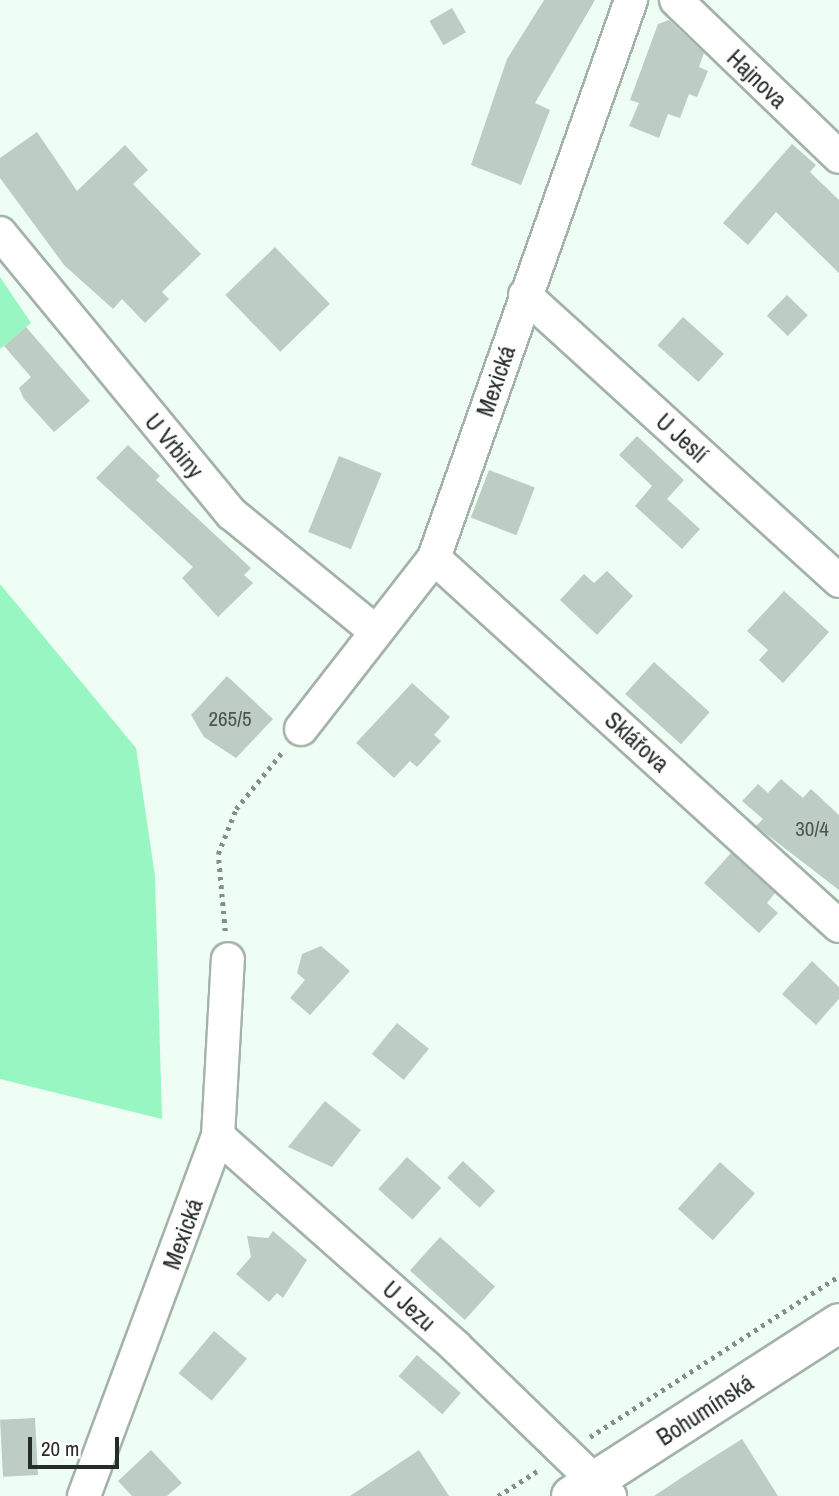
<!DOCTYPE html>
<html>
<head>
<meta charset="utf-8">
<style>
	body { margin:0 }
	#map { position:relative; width:839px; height:1496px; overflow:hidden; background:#eefef5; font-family:"Archivo Narrow",sans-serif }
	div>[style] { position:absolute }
	.green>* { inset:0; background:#98f6c3 }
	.building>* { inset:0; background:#bdcdc3; transform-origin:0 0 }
	.path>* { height:4.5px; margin-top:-2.25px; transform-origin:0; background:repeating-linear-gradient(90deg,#838e88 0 3.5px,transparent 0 8.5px) }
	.roads { filter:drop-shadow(2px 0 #a4b2a9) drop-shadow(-2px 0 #a4b2a9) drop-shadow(0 2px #a4b2a9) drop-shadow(0 -2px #a4b2a9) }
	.minor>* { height:32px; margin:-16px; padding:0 16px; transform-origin:16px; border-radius:16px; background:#fff }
	.secondary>* { height:38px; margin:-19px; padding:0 19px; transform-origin:19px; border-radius:19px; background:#fff }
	span { translate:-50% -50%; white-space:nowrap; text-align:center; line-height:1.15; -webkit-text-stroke:5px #fff; paint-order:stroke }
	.number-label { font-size:21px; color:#4c544f }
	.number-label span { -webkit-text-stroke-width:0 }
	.street-label { font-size:24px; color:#262c28 }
	.scale { position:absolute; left:28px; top:1437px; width:91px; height:32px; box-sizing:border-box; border:4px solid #262c28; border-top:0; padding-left:9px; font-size:21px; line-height:24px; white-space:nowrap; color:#262c28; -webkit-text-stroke:5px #fff; paint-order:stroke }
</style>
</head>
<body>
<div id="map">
	<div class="green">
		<div style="clip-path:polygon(0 277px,31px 323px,0 349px)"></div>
		<div style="clip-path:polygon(0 584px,136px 748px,155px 876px,162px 1119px,0 1079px)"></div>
	</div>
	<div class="building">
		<div style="clip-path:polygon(544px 0,595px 0,535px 103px,550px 110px,521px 185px,471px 165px,507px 59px)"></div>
		<div style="left:452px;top:8px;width:28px;height:26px;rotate:60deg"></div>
		<div style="clip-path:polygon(669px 20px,704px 53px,699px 67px,708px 71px,697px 97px,689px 94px,680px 118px,668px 114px,659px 138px,629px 126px,639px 103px,630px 100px,658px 24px)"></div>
		<div style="clip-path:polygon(37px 132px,77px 191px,125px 145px,148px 170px,133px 184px,201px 254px,162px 292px,169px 299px,145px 323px,122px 299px,113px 309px,64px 265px,0 178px,0 158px)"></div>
		<div style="clip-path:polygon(792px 144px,816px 165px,810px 172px,839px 200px,839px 273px,776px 212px,748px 245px,723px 223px)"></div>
		<div style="left:275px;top:247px;width:79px;height:69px;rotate:46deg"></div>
		<div style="left:787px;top:295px;width:29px;height:29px;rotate:44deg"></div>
		<div style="left:683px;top:317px;width:55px;height:38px;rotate:42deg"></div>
		<div style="clip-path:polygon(26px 327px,90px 401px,54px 432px,24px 399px,19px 388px,31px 377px,4px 346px)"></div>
		<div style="clip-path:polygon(637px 436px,684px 480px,667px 499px,700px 529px,682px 549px,635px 506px,652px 486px,619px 455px)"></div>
		<div style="clip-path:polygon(128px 445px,160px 476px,156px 480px,251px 568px,244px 575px,253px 583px,218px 617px,182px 578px,193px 567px,96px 478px)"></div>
		<div style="left:339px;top:456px;width:46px;height:82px;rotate:22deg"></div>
		<div style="left:489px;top:470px;width:49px;height:51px;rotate:21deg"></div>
		<div style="clip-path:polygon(607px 571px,633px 596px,597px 635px,560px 600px,584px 574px,594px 583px)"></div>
		<div style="clip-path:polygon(784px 591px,829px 632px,783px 683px,759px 660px,768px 650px,747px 631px)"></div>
		<div style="left:654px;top:662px;width:75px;height:43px;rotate:42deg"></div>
		<div style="clip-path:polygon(227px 676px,273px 719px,236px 758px,204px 737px,191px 715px)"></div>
		<div style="clip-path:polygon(412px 683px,450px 717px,434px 735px,441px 741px,417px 767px,410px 761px,394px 778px,356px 743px)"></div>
		<div style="clip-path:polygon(781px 779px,803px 798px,811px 789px,839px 815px,839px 890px,756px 826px,763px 819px,742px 801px,758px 784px,768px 793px)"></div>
		<div style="clip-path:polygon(731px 853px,775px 893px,767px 903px,778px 913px,759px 933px,704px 883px)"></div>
		<div style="clip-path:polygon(321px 946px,350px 971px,310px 1015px,290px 998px,305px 980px,297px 973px,302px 954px)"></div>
		<div style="clip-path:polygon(812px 961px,839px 987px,839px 999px,816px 1025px,782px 994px)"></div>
		<div style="left:397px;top:1023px;width:41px;height:40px;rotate:39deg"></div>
		<div style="clip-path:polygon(325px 1101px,361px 1130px,332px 1167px,288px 1147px)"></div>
		<div style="left:407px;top:1157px;width:46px;height:43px;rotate:42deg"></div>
		<div style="left:463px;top:1161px;width:44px;height:23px;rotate:43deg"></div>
		<div style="left:720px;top:1162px;width:47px;height:63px;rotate:42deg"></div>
		<div style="clip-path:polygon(273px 1231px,307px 1260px,283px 1298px,277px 1293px,269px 1302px,236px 1274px,251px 1257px,247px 1236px,268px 1238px)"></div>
		<div style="left:440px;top:1237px;width:74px;height:45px;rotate:42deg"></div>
		<div style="left:214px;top:1331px;width:43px;height:55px;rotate:40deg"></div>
		<div style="left:417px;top:1355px;width:58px;height:28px;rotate:41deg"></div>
		<div style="left:35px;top:1418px;width:57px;height:35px;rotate:87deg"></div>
		<div style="clip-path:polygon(742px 1439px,778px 1496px,654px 1496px,696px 1468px)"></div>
		<div style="clip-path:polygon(151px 1450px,182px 1483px,167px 1496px,132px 1496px,118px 1481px)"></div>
		<div style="clip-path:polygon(419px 1450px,449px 1496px,350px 1496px)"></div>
	</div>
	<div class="path">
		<div style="left:225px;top:931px;width:77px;rotate:-95.2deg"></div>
		<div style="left:218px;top:854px;width:48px;rotate:-68.2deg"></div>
		<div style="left:236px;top:809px;width:76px;rotate:-50.9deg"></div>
		<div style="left:590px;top:1437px;width:297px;rotate:-32.9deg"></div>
		<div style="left:498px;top:1496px;width:49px;rotate:-32.4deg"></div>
	</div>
	<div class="roads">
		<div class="minor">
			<div style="left:676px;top:0;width:226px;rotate:43.9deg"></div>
			<div style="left:0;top:233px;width:364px;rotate:50.5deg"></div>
			<div style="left:232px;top:514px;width:186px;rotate:39.3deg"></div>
			<div style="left:525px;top:295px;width:425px;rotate:42.3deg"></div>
			<div style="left:434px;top:558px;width:547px;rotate:42.26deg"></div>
			<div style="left:301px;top:729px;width:217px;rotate:-52.1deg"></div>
			<div style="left:434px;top:558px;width:592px;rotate:-70.55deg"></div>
			<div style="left:218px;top:1136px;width:317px;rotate:41.5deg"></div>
			<div style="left:455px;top:1346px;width:216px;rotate:44.1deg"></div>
			<div style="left:84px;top:1496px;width:384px;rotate:-69.6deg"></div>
			<div style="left:218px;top:1136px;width:177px;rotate:-86.8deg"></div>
		</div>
		<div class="secondary">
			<div style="left:571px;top:1496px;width:319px;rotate:-32.8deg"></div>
		</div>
	</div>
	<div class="number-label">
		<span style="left:230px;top:719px">265/5</span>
		<span style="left:812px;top:829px">30/4</span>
	</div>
	<div class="street-label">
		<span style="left:757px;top:79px;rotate:44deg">Hajnova</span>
		<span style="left:496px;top:381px;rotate:-71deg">Mexická</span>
		<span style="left:682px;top:438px;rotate:42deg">U Jeslí</span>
		<span style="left:174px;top:446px;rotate:50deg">U Vrbiny</span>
		<span style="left:637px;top:742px;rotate:42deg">Sklářova</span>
		<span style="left:183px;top:1234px;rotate:-70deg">Mexická</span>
		<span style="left:409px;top:1306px;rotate:42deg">U Jezu</span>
		<span style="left:705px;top:1410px;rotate:-33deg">Bohumínská</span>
	</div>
	<div class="scale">20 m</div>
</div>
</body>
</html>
